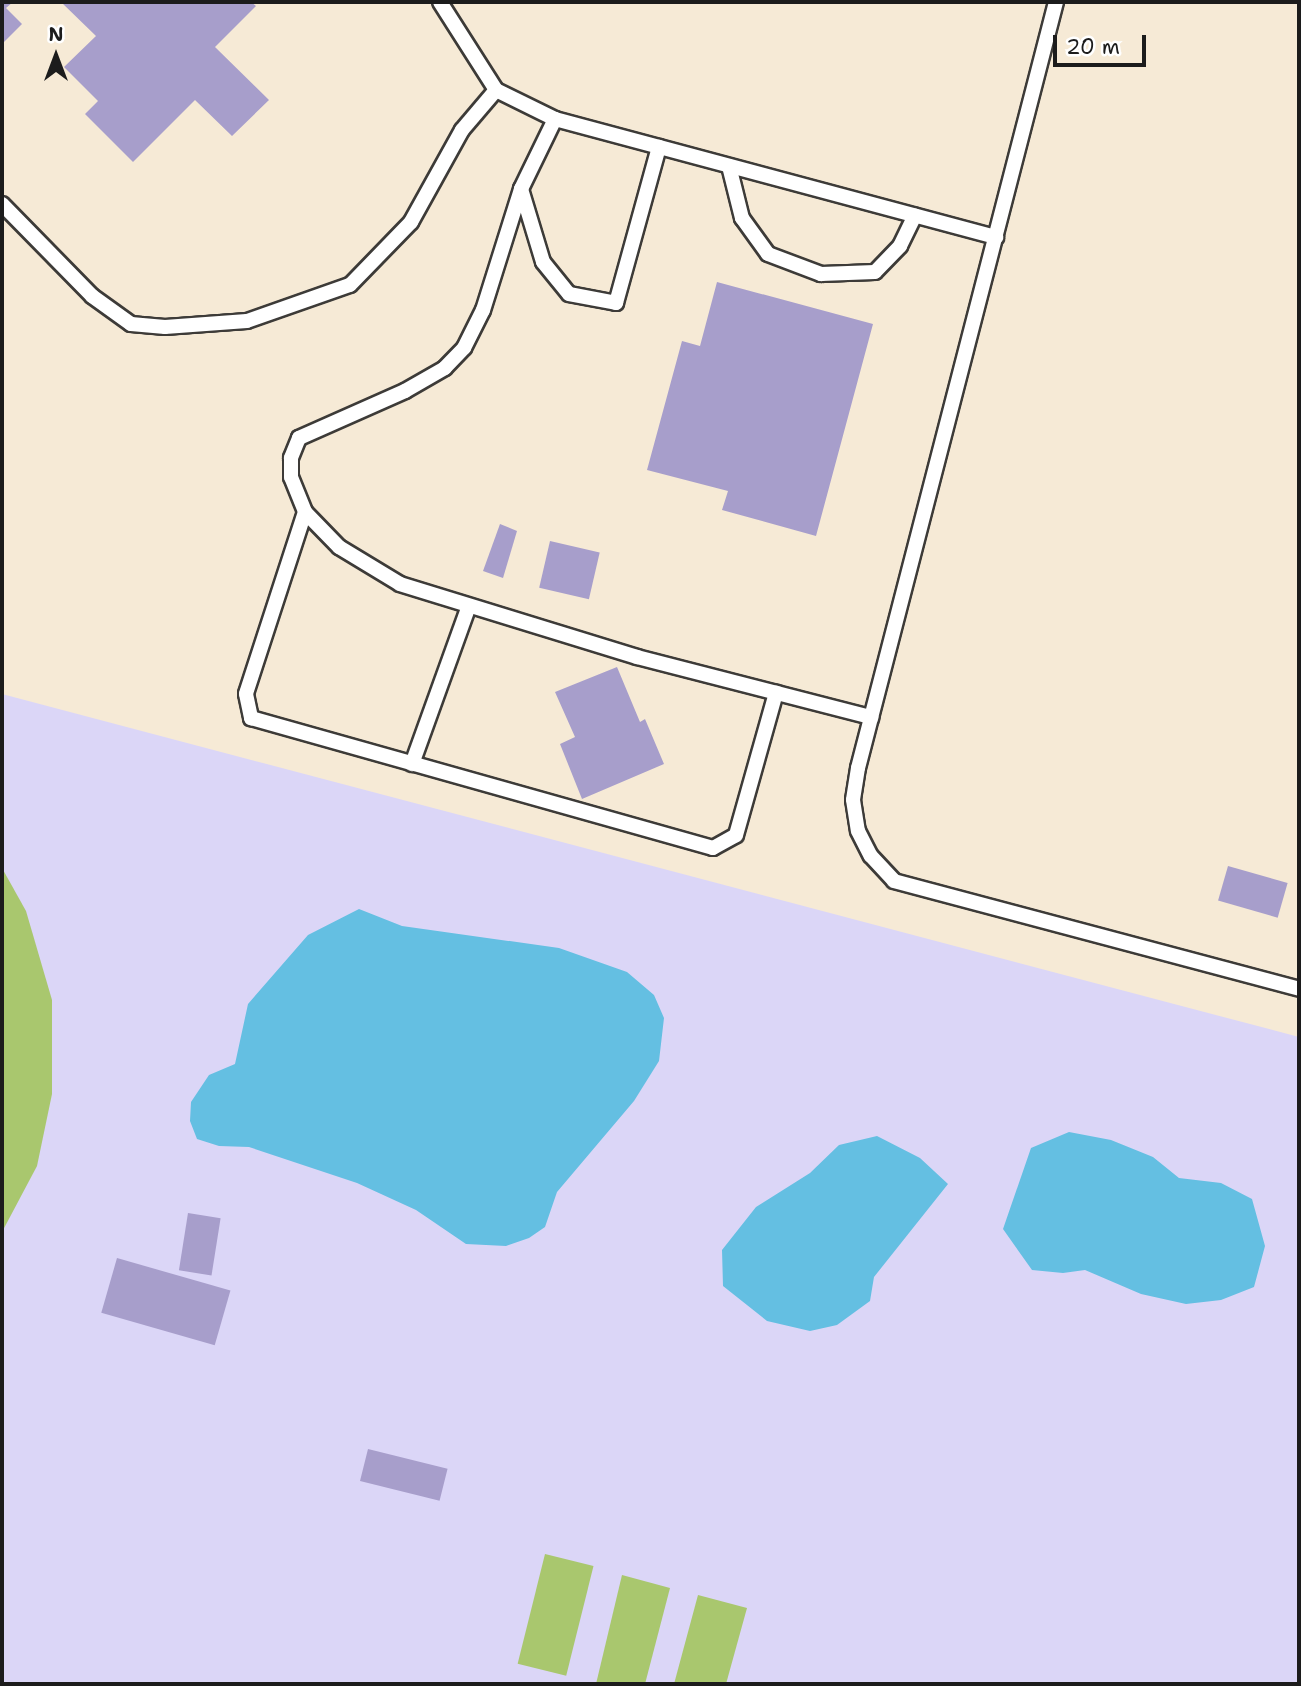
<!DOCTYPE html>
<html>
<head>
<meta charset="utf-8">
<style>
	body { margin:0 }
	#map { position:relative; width:1301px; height:1686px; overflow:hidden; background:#f6ead6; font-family:"Shantell Sans",sans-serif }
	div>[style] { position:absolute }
	.built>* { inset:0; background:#dbd6f7 }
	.green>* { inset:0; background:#a9c76e; transform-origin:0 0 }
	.water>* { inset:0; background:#64bfe2 }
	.building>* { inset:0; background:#a79ecb; transform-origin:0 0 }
	.roads { filter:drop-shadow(2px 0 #3d3b38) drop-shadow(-2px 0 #3d3b38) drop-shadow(0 2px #3d3b38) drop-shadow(0 -2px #3d3b38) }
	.lane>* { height:14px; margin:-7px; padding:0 7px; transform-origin:7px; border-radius:7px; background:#fff }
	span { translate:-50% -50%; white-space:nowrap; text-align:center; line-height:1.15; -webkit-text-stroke:7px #fff; paint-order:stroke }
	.frame { position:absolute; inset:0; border:4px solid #1c1c1c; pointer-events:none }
	.north { position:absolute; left:21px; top:21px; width:70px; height:70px; -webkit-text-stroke:5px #fff; paint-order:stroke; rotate:0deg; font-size:19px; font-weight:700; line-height:28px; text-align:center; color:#1c1c1c }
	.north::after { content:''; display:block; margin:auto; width:24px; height:32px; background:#1c1c1c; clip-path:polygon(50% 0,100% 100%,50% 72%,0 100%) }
	.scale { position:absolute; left:1053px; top:35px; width:93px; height:32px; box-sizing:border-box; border:4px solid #1c1c1c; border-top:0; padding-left:9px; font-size:21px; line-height:24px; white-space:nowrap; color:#1c1c1c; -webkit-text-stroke:5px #fff; paint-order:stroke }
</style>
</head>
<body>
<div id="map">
	<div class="built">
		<div style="clip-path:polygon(2px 694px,1299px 1037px,1299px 1684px,2px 1684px)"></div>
	</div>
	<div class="green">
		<div style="clip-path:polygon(2px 868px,26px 911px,52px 1000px,52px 1094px,37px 1166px,2px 1232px)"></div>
		<div style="left:545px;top:1554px;width:50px;height:113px;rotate:14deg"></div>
		<div style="clip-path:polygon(622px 1575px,670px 1588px,645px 1684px,596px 1684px)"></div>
		<div style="clip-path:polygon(698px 1595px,747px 1608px,726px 1684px,674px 1684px)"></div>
	</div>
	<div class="water">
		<div style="clip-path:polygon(359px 909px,402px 926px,559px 948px,627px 972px,654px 995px,664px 1018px,659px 1061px,634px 1101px,557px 1192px,545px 1227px,529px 1238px,506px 1246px,466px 1244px,416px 1210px,357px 1183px,249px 1147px,219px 1146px,197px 1139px,190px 1121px,191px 1102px,209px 1075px,235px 1064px,248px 1004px,308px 935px)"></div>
		<div style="clip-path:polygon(1069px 1132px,1111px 1140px,1153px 1157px,1179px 1178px,1221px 1183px,1252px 1199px,1265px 1246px,1254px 1287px,1221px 1300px,1186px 1304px,1141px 1294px,1085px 1270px,1063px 1273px,1032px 1270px,1003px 1229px,1031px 1148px)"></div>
		<div style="clip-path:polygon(877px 1136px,920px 1158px,948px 1184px,874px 1277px,870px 1301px,837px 1325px,810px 1331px,767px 1321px,723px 1286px,722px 1250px,756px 1207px,810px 1173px,839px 1145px)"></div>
	</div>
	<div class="building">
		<div style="clip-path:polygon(2px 2px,13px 2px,6px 8px,22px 24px,2px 44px)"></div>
		<div style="clip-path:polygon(61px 2px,251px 2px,256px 6px,215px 47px,269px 100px,232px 136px,195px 100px,133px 162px,85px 114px,98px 101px,64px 67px,96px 36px)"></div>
		<div style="clip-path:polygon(717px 282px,873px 324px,816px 536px,722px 510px,728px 491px,647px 470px,682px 341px,700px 346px)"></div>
		<div style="clip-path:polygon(500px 524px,517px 531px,503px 578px,483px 571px)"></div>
		<div style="left:550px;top:541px;width:51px;height:48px;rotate:13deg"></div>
		<div style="clip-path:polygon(617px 667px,640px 722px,645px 719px,664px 764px,582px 799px,560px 744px,575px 737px,555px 692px)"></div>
		<div style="left:1228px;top:866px;width:62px;height:36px;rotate:16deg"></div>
		<div style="left:188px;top:1213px;width:33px;height:58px;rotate:9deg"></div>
		<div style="left:117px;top:1258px;width:118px;height:57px;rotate:16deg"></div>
		<div style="left:368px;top:1449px;width:82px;height:33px;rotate:14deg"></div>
	</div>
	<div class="roads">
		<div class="lane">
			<div style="left:440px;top:2px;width:104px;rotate:57.5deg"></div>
			<div style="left:496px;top:90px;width:66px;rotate:26.2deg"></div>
			<div style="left:555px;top:119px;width:457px;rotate:15deg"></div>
			<div style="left:1056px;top:2px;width:791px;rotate:104.49deg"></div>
			<div style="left:858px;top:768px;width:32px;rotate:99deg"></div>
			<div style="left:853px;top:800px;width:31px;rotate:81deg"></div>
			<div style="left:858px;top:831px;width:28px;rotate:63deg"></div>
			<div style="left:871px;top:856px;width:34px;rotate:47deg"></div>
			<div style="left:894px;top:881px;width:419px;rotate:14.9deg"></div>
			<div style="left:555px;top:119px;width:78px;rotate:115.9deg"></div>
			<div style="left:521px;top:189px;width:76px;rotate:73.2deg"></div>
			<div style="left:543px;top:262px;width:41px;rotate:50.9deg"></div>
			<div style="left:569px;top:294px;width:48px;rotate:10.8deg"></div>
			<div style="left:616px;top:303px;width:162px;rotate:-74.6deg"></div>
			<div style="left:729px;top:166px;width:54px;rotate:76deg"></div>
			<div style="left:742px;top:218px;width:44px;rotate:54.2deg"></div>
			<div style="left:768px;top:254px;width:57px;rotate:20.7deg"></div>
			<div style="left:821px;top:274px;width:54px;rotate:-2.1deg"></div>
			<div style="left:875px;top:272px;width:36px;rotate:-46deg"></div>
			<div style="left:900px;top:246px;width:34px;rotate:-64deg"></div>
			<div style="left:521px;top:189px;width:127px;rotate:107.4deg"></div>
			<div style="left:483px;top:310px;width:42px;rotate:116.6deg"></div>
			<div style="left:464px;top:348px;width:28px;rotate:134deg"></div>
			<div style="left:445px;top:368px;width:46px;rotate:150.1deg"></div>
			<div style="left:405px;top:391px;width:116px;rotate:156.1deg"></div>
			<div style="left:299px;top:438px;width:22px;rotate:112deg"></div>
			<div style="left:291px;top:458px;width:19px;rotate:90deg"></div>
			<div style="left:291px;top:477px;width:38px;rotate:68deg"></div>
			<div style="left:305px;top:512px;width:49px;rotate:45.8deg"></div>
			<div style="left:339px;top:547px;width:71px;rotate:31.2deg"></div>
			<div style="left:400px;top:584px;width:248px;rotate:17.1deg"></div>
			<div style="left:637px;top:657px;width:242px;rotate:14.4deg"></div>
			<div style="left:2px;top:204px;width:129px;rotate:45.6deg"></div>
			<div style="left:92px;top:296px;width:48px;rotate:35.7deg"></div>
			<div style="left:131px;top:324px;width:34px;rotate:5deg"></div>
			<div style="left:165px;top:327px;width:82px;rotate:-4.2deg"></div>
			<div style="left:247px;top:321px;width:109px;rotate:-19.3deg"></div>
			<div style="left:350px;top:285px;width:88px;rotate:-45.9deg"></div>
			<div style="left:411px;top:222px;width:105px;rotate:-61deg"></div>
			<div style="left:462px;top:130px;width:52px;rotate:-49.6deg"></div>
			<div style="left:305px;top:512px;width:191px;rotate:108deg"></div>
			<div style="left:246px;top:694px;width:25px;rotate:78deg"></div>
			<div style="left:251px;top:718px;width:480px;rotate:15.7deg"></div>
			<div style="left:713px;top:848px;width:26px;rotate:-29deg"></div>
			<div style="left:736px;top:835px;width:148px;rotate:-74.3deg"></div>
			<div style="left:412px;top:764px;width:168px;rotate:-70.2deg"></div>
		</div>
	</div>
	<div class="frame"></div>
	<div class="north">N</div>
	<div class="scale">20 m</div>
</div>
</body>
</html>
